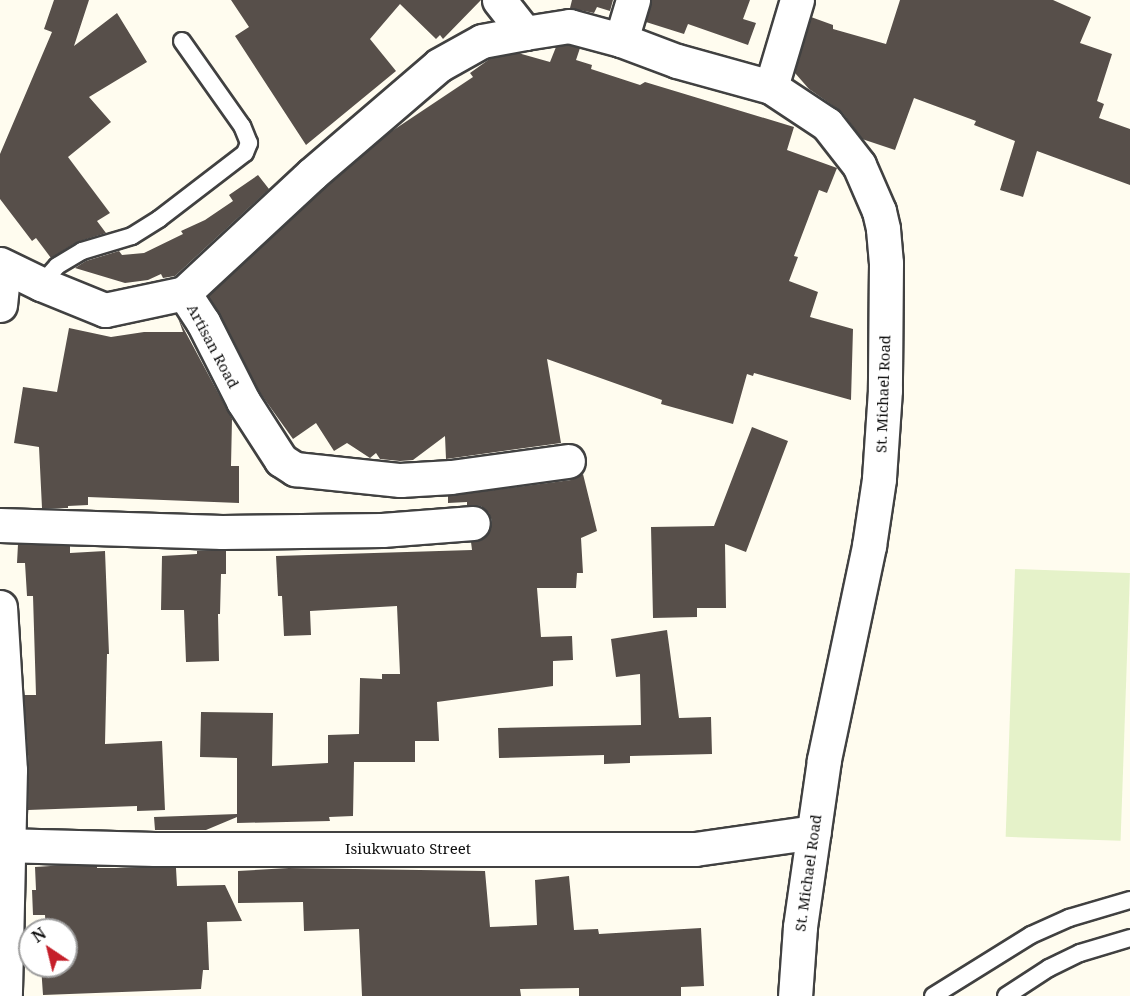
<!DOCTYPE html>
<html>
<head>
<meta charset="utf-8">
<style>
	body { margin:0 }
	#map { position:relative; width:1130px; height:996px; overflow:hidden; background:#fffcef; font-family:"Noto Serif",serif }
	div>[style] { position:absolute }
	.pitch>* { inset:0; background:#e5f2c9; transform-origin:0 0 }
	.building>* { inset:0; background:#574f4a }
	.roads { filter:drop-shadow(2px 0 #414141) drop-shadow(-2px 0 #414141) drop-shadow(0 2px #414141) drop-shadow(0 -2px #414141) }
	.service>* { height:16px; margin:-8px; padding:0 8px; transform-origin:8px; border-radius:8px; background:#fff }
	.minor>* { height:33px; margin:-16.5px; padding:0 16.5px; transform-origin:16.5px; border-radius:16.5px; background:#fff }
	span { translate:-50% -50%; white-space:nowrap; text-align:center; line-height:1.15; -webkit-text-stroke:6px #fff; paint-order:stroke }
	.street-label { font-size:15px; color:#0e0e0e }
	.north { position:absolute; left:18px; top:918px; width:60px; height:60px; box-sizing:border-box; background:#fff; border:2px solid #9f9f9f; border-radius:50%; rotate:325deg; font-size:16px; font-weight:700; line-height:24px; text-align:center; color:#0e0e0e }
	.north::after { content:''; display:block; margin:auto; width:21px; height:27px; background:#c51f2a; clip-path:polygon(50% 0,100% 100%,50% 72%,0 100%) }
</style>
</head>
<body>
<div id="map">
	<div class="pitch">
		<div style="left:1015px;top:569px;width:115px;height:268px;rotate:2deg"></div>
	</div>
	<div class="building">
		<div style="clip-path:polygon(54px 0,89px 0,74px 46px,117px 13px,147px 62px,89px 97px,111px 122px,68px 157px,110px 213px,97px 221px,106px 233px,77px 242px,51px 258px,36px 238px,32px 241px,0 199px,0 154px,52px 32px,44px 29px)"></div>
		<div style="clip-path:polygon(231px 0,481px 0,443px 39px,440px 35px,436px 39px,400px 4px,370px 39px,396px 71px,306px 145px,235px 36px,249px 27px)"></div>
		<div style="clip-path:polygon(572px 0,613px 0,610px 11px,597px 7px,594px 13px,570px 8px)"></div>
		<div style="clip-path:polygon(651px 0,750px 0,743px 19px,756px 23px,748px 45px,688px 24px,684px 34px,646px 22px)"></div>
		<div style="clip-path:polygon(900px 0,1053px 0,1091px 17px,1080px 43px,1112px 54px,1097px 101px,1104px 104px,1099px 118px,1130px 129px,1130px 185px,1037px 151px,1023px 197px,1000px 190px,1015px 141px,974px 125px,976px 121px,914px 98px,895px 150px,862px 139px,842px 112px,809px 89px,795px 73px,811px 17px,833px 25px,833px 29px,886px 44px)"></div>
		<div style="clip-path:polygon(568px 45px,580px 48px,576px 60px,592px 65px,591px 69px,640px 85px,645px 82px,794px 127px,787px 150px,837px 168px,827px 193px,819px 190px,794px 256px,798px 257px,789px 281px,818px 292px,810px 317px,853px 329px,851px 400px,754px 373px,753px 376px,747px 374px,733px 424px,661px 404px,662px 400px,547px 359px,561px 443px,446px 459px,445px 436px,413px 460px,400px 461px,380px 459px,376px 453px,370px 458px,347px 443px,334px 451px,316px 423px,293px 439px,258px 390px,208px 296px,324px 188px,386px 135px,473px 77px,470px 73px,491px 58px,518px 53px,550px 62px,556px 47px)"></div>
		<div style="clip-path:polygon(258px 175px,269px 189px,175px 276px,163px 278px,161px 274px,148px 280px,125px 283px,75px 268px,86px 261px,119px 251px,122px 255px,144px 253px,183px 234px,181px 231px,205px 220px,233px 201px,229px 195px)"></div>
		<div style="clip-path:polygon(178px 318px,232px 419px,231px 466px,239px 466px,239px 503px,88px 497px,88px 505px,68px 506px,68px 508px,42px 508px,39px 447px,14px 443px,23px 387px,57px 392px,69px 328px,111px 337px,144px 332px,183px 332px)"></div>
		<div style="clip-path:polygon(752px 427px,788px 441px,746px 552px,725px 544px,726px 608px,697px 608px,697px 617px,653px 618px,651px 527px,714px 526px)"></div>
		<div style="clip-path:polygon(583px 474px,597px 531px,581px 538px,583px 573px,577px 573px,576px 588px,537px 588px,541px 637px,572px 636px,573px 660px,553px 661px,553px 686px,437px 702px,439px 741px,415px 741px,415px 762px,354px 762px,353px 816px,329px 817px,330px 821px,237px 823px,237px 817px,206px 830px,155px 830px,154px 817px,237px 814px,237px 758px,200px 757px,201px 712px,273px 713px,272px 766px,328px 763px,328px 735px,359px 734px,360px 678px,382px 679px,382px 674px,400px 674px,397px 606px,310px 611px,311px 635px,284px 636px,282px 596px,278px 596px,276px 556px,472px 550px,471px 542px,483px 539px,490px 531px,492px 521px,489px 513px,481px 506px,467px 505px,467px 502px,448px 503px,448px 496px,571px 480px)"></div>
		<div style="clip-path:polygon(18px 544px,70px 546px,70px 553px,105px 551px,109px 654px,107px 654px,105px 744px,162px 741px,165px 810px,137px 811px,137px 806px,28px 810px,29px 769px,24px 695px,36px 695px,33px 596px,27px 596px,25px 563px,17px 563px)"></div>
		<div style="clip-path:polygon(197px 551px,226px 551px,226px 574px,221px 574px,220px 614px,218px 614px,219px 661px,186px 662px,184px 610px,161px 610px,162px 556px,197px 554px)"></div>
		<div style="clip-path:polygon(667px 630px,679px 718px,711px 717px,712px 754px,630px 756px,630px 763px,604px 764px,604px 755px,499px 758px,498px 728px,641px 725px,640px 674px,616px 677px,611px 639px)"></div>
		<div style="clip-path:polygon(66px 865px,97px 866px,97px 868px,176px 868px,177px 886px,225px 885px,242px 921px,207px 922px,209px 970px,203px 970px,201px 989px,43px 995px,41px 966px,66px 966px,66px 930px,46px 930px,45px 915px,33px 915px,32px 890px,36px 890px,35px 867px)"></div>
		<div style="clip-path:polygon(289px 868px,485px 871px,490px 927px,537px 925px,535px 880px,569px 876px,574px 930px,598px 929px,599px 934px,701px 928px,704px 986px,681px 987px,681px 996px,579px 996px,579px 988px,520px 989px,521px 996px,362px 996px,359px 929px,304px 931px,303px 902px,238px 903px,238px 871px)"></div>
	</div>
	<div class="roads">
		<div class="service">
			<div style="left:41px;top:284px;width:24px;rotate:-48deg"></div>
			<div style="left:57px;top:266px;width:29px;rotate:-31deg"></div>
			<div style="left:82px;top:251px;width:52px;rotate:-16.7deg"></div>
			<div style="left:132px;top:236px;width:32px;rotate:-32deg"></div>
			<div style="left:159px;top:219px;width:108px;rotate:-37.5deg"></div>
			<div style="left:245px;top:153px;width:11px;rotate:-68deg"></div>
			<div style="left:249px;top:143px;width:18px;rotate:-112deg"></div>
			<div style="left:242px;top:126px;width:104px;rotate:-125.2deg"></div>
			<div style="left:933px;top:996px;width:115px;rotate:-31.9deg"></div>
			<div style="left:1031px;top:935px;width:42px;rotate:-24.1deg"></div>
			<div style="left:1069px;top:918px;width:64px;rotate:-16.4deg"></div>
			<div style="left:1006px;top:996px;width:51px;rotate:-33.1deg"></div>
			<div style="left:1049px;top:968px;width:34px;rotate:-26deg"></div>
			<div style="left:1080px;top:953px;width:52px;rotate:-16.7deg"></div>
		</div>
		<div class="minor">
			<div style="left:499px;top:0;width:42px;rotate:51.8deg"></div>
			<div style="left:621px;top:40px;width:42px;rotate:-73.3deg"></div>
			<div style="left:771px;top:87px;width:91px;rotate:-73.4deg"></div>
			<div style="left:0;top:264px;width:46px;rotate:26deg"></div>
			<div style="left:41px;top:284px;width:69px;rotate:22.1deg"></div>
			<div style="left:105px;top:310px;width:81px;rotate:-12.1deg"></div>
			<div style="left:184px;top:293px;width:175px;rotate:-42.9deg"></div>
			<div style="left:312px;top:174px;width:167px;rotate:-40.6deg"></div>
			<div style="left:439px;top:65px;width:49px;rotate:-29.2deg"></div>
			<div style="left:482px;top:41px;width:44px;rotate:-10.5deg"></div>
			<div style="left:525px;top:33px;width:45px;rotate:-9deg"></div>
			<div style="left:569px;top:26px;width:54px;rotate:15.1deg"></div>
			<div style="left:621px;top:40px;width:60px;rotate:20.6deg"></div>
			<div style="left:677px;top:61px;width:98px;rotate:15.5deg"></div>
			<div style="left:771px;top:87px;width:67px;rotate:33.5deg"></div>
			<div style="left:827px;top:124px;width:52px;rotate:52deg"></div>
			<div style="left:859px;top:165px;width:50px;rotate:66.5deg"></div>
			<div style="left:879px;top:211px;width:18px;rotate:77deg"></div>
			<div style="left:883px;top:229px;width:34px;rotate:85deg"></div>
			<div style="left:886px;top:263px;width:127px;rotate:90.5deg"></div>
			<div style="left:885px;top:390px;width:89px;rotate:93.9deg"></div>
			<div style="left:879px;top:479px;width:68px;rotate:98.5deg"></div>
			<div style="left:869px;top:546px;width:219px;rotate:101.9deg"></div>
			<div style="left:824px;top:760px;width:169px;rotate:98.2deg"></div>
			<div style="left:800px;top:927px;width:69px;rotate:94.1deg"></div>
			<div style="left:184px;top:293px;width:35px;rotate:57deg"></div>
			<div style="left:203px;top:322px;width:89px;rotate:63.1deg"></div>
			<div style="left:243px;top:401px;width:70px;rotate:57.2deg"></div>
			<div style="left:281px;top:460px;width:17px;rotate:33deg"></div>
			<div style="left:295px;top:469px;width:106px;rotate:6deg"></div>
			<div style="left:400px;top:480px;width:51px;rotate:-3.4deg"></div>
			<div style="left:451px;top:477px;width:118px;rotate:-7.8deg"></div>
			<div style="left:0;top:305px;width:38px;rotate:-84deg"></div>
			<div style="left:0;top:525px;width:222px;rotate:1.8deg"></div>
			<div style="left:222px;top:532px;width:160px;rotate:-0.7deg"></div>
			<div style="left:382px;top:530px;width:91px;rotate:-4.4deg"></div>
			<div style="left:0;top:607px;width:163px;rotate:86.5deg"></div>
			<div style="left:10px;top:770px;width:226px;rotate:91.3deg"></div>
			<div style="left:0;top:845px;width:155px;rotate:1.5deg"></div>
			<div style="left:155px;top:849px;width:540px"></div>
			<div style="left:695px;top:849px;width:120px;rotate:-8.1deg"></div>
		</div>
	</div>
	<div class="street-label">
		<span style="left:213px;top:346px;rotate:62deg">Artisan Road</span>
		<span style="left:883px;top:394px;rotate:-88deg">St. Michael Road</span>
		<span style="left:408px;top:849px">Isiukwuato Street</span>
		<span style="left:808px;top:873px;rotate:-82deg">St. Michael Road</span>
	</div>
	<div class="north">N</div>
</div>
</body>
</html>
